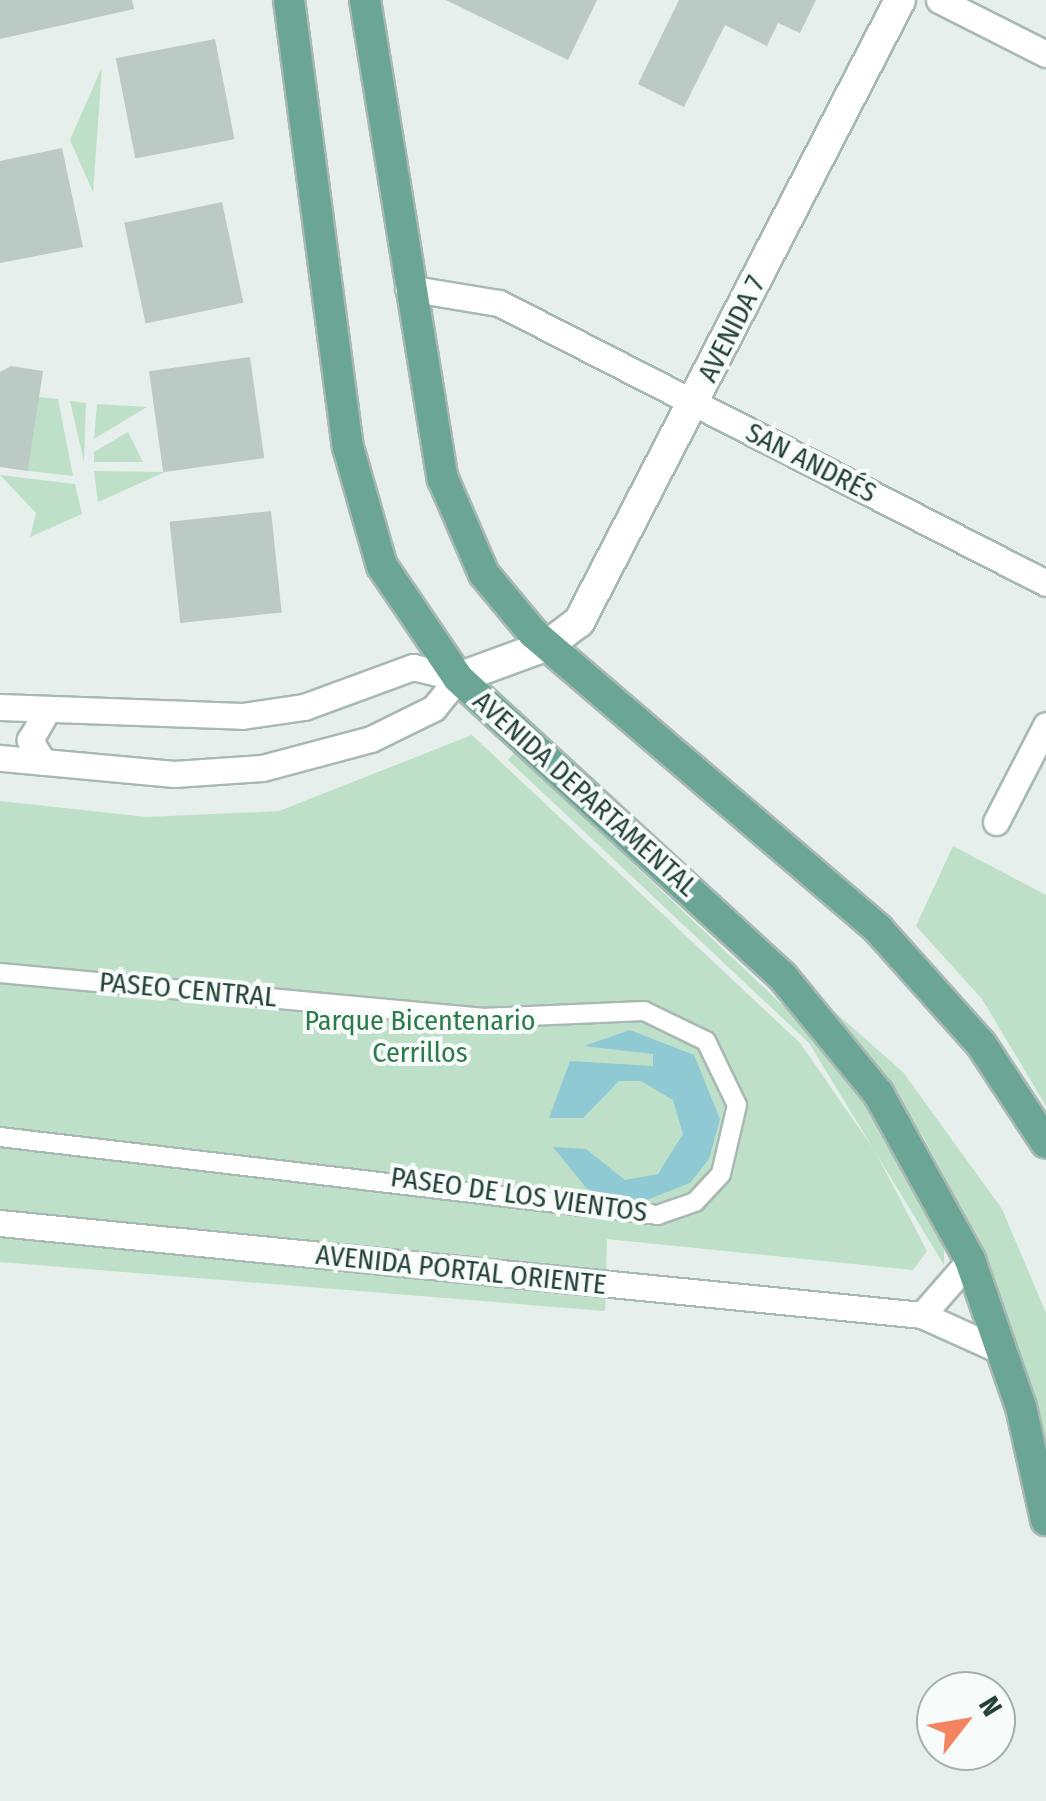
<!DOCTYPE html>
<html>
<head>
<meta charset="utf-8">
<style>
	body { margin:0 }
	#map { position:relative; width:1046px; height:1801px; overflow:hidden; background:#e6efeb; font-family:"Fira Sans Condensed",sans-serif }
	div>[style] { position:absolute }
	.green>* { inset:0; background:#bfe0c8 }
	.water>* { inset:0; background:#8ec9d4 }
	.building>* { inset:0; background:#bbcac4; transform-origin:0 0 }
	.roads { filter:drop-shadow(2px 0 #a8b8b2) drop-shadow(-2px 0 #a8b8b2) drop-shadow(0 2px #a8b8b2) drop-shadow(0 -2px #a8b8b2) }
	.pedestrian>* { height:18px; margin:-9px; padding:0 9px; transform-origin:9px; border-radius:9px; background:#fff }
	.minor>* { height:25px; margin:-12.5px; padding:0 12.5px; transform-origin:12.5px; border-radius:12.5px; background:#fff }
	.tertiary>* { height:30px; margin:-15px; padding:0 15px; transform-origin:15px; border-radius:15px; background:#fff }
	.primary>* { height:30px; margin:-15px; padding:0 15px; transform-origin:15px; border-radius:15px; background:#6aa596 }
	span { translate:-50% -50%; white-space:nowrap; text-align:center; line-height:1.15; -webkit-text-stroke:8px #f7fbf9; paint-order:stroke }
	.street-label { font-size:28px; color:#24423a }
	.park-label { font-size:28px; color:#2d7a4b }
	.north { position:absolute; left:916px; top:1671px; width:100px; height:100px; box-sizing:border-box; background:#f7fbf9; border:2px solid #a3b1ad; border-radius:50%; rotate:59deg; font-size:28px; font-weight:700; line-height:40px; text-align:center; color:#24423a }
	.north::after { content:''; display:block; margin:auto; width:35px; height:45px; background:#f4845f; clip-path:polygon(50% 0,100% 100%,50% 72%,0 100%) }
</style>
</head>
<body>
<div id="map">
	<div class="green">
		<div style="clip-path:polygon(102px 67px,93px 192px,70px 140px)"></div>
		<div style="clip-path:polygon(39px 397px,58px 399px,73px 476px,28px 471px)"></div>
		<div style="clip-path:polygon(70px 401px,86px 403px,84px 462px)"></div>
		<div style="clip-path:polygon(97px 404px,147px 407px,94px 439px)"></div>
		<div style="clip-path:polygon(128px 432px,143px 462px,94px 462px,94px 452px)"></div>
		<div style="clip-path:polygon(94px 471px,165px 472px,98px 502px)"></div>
		<div style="clip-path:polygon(0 475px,75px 484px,82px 514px,30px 537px,36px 513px)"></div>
		<div style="clip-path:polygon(472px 735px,800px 1043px,875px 1151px,927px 1251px,913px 1270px,607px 1239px,605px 1311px,0 1262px,0 801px,147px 817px,279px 811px)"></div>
		<div style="clip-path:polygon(515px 752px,816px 1037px,868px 1106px,944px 1243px,944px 1265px,809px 1043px,508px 760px)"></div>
		<div style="clip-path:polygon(953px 846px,1046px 895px,1046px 1106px,982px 999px,916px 926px)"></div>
		<div style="clip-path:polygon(829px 1007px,903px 1072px,1002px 1209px,1046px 1313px,1046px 1438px,970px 1225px,923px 1136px)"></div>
	</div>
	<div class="water">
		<div style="clip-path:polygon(630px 1030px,694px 1055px,720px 1119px,709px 1159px,690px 1183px,639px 1203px,587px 1189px,553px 1147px,586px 1149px,625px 1180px,658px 1174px,683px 1134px,673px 1100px,641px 1081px,619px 1081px,583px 1118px,549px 1118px,570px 1061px,653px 1066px,653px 1054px,584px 1046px)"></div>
	</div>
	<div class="building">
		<div style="clip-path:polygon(0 0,132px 0,134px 9px,0 39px)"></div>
		<div style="clip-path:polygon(446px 0,597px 0,568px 60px)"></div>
		<div style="clip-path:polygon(679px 0,816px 0,800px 33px,778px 23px,767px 46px,725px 25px,684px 107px,638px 84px)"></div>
		<div style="left:215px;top:39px;width:102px;height:101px;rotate:79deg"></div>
		<div style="clip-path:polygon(62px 148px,83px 247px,0 263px,0 161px)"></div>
		<div style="left:222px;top:202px;width:103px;height:100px;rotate:78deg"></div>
		<div style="left:250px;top:357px;width:102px;height:102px;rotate:82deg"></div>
		<div style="clip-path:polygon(11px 366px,43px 371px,28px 471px,0 467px,0 372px)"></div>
		<div style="left:271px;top:511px;width:102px;height:102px;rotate:84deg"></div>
	</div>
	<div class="roads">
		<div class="pedestrian">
			<div style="left:0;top:973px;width:484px;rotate:5.3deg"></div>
			<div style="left:482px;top:1018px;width:162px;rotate:-2.5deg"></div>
			<div style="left:644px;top:1011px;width:69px;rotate:25.8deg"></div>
			<div style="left:706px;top:1041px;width:71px;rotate:64.2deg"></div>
			<div style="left:737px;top:1105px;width:71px;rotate:103.1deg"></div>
			<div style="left:721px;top:1174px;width:38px;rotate:133deg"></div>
			<div style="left:695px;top:1202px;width:39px;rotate:161deg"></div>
			<div style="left:658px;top:1215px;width:663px;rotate:-173.24deg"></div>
		</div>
		<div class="minor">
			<div style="left:939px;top:0;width:120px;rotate:26.8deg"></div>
			<div style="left:408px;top:288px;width:92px;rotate:9.4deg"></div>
			<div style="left:499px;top:303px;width:614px;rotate:27.11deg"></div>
			<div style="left:0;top:707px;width:242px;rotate:2.1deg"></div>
			<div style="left:242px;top:716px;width:63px;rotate:-8.3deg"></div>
			<div style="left:304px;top:707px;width:116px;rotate:-20.2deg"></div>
			<div style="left:413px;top:667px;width:46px;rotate:13.7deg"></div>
			<div style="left:458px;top:678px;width:38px;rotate:129deg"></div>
			<div style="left:434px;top:708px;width:70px;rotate:153.8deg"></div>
			<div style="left:371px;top:739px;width:113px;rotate:165.1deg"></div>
			<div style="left:262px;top:768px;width:88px;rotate:176.1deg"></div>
			<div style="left:174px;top:774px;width:175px;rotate:-174.7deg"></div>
			<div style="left:43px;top:762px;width:26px;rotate:-121deg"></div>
			<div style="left:30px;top:740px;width:34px;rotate:-60deg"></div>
			<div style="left:996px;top:822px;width:109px;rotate:-62.7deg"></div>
			<div style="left:0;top:1223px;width:927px;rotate:5.7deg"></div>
			<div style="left:922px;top:1315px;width:90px;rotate:24.3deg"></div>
			<div style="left:922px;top:1315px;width:73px;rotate:-48.9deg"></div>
		</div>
		<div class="tertiary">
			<div style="left:458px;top:678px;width:96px;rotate:-20.1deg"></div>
			<div style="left:548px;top:645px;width:39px;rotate:-37deg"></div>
			<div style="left:579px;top:622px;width:700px;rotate:-62.7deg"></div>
		</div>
		<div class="primary">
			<div style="left:289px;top:0;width:451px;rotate:82.5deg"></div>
			<div style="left:348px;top:447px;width:124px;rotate:74.1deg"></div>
			<div style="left:382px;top:566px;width:135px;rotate:55.8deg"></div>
			<div style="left:458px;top:678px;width:442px;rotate:42.6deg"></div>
			<div style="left:783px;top:977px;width:150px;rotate:50.7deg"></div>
			<div style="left:878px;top:1093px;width:191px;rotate:61.1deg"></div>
			<div style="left:970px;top:1260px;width:156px;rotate:70.9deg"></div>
			<div style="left:1021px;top:1407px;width:116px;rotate:77.5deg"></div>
			<div style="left:365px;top:0;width:485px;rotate:80.8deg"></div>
			<div style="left:443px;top:479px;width:103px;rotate:66.7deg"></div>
			<div style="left:484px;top:574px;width:77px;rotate:50.3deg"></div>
			<div style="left:533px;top:633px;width:455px;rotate:40.6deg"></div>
			<div style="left:878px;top:929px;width:154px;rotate:48.2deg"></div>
			<div style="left:981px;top:1044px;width:118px;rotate:56.7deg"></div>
		</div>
	</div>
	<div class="street-label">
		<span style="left:732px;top:329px;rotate:-63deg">AVENIDA 7</span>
		<span style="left:811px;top:463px;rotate:27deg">SAN ANDRÉS</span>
		<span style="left:585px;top:794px;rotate:42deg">AVENIDA DEPARTAMENTAL</span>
		<span style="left:188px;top:990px;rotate:5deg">PASEO CENTRAL</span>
		<span style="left:519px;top:1195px;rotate:8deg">PASEO DE LOS VIENTOS</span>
		<span style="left:461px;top:1270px;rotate:6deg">AVENIDA PORTAL ORIENTE</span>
	</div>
	<div class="park-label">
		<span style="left:420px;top:1037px">Parque Bicentenario<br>Cerrillos</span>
	</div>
	<div class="north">N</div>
</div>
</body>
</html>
